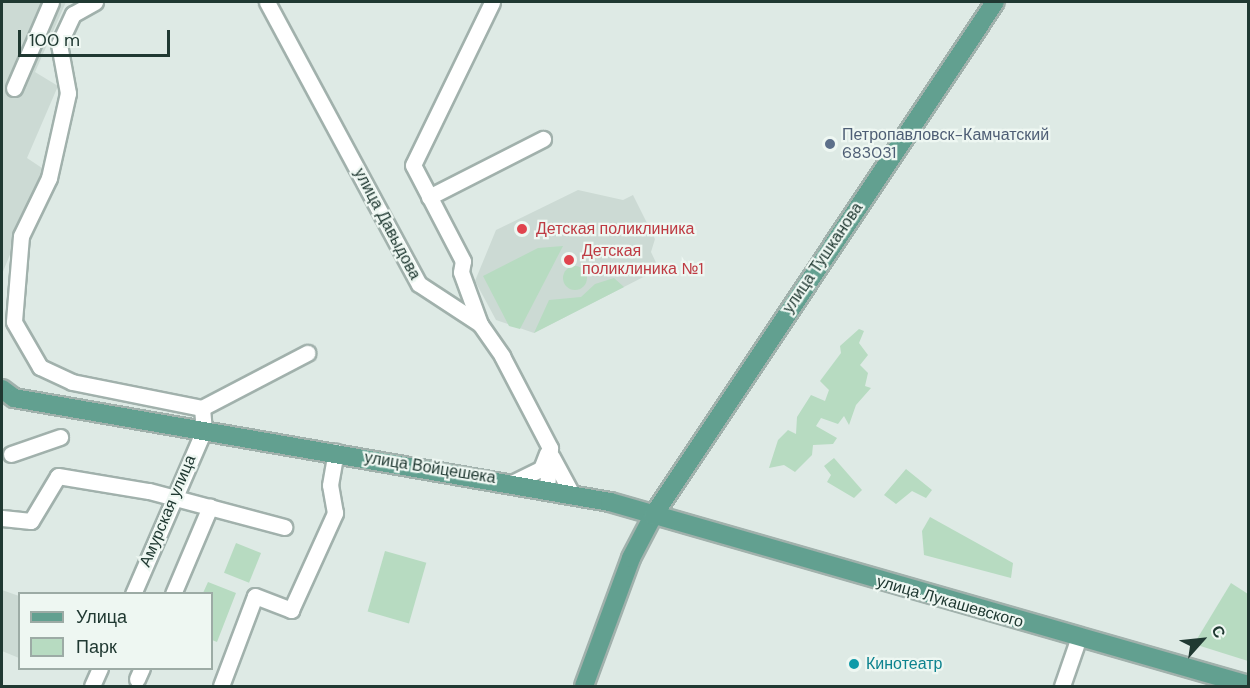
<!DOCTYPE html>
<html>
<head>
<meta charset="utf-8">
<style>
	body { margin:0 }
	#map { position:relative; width:1250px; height:688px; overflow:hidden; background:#deeae5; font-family:"DM Sans",sans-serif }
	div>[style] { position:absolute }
	.built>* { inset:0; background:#ccdad4 }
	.green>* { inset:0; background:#b7dbc1; transform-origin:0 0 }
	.round { border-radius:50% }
	.roads { filter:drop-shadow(2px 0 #a1b1ac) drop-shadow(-2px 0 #a1b1ac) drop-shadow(0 2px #a1b1ac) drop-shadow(0 -2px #a1b1ac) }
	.minor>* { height:15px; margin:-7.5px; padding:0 7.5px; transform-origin:7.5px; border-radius:7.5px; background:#fff }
	.major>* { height:18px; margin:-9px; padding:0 9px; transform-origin:9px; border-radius:9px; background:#62a090 }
	.dots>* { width:16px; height:16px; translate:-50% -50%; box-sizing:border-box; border:3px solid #eef7f2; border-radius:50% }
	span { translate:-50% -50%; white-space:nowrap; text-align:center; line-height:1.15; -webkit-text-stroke:4.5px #eef7f2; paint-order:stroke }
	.service-label { font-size:16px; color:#4e5e75 }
	.left { translate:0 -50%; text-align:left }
	.street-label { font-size:16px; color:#203932 }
	.health-label { font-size:16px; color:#be3a42 }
	.culture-label { font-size:16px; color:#0d838f }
	.frame { position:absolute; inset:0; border:3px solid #203932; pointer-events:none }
	.legend { position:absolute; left:18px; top:592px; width:195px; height:78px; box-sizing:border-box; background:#eef7f2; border:2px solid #9caba5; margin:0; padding:8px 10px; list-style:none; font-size:18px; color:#203932 }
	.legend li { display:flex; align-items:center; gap:12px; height:30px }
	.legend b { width:30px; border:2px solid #9caba5 }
	.north { position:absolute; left:1172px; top:610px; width:60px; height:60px; -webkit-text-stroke:4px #eef7f2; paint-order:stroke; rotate:63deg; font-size:16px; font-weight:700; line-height:24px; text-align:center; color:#203932 }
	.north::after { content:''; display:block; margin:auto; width:21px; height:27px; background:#203932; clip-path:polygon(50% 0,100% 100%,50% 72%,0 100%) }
	.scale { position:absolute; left:18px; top:30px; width:152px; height:27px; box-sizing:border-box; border:3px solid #203932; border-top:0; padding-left:8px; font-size:18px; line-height:21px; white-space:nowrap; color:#203932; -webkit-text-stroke:4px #eef7f2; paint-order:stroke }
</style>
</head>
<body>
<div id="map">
	<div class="built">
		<div style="clip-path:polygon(2px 2px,66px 2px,35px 72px,58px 86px,27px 158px,45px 170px,2px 274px)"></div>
		<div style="clip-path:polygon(578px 190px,623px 200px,633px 195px,655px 239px,651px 252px,659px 269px,534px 333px,496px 320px,475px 281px,496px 230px)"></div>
		<div style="clip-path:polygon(2px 590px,19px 596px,19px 658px,2px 651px)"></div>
	</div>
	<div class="green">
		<div style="clip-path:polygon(563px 246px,520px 329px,509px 326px,483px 276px,538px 248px)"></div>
		<div class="round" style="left:563px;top:266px;width:24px;height:24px"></div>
		<div style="clip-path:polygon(614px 278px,624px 287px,534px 333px,549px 300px,581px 297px,595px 284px)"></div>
		<div style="clip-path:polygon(859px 329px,864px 331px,859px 343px,868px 355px,860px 365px,868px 373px,865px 386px,871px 388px,856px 405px,849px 425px,844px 416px,838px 424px,821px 418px,816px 426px,837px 438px,833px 444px,813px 445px,812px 455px,795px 472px,784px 465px,769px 468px,778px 440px,788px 430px,796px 434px,797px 417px,811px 395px,825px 401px,829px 390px,820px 381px,841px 353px,840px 346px)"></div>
		<div style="clip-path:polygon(834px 458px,862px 490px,854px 498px,827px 482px,831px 475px,824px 466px)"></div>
		<div style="clip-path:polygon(906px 469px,932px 490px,926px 498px,912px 491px,896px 504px,884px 495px)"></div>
		<div style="clip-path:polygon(930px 517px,1013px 563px,1011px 578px,924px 555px,922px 531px)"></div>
		<div style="left:236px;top:543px;width:27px;height:32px;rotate:22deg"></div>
		<div style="left:385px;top:551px;width:43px;height:63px;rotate:16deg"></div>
		<div style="clip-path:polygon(208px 582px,236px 593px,217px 642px,212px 640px,212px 594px,203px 593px)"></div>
		<div style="clip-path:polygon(1231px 583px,1248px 594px,1248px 661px,1194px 644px)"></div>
	</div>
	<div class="roads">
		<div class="minor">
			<div style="left:95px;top:2px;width:25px;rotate:151deg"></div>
			<div style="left:73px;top:14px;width:33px;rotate:115deg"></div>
			<div style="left:59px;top:44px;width:50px;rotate:79.6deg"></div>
			<div style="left:68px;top:93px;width:87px;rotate:102.6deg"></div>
			<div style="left:49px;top:178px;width:64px;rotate:115.8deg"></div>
			<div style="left:21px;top:236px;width:86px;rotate:94.7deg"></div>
			<div style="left:14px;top:322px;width:52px;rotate:60deg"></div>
			<div style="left:40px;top:367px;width:35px;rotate:25deg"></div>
			<div style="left:72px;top:382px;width:133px;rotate:11.3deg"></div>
			<div style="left:202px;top:408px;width:22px;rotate:85deg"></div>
			<div style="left:204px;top:430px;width:179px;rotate:113.4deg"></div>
			<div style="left:267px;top:2px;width:320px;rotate:61.7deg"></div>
			<div style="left:419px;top:284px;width:73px;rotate:33.3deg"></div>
			<div style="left:480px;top:324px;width:39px;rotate:55deg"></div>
			<div style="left:502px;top:356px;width:104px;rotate:62.4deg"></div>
			<div style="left:550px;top:448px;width:41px;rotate:94.2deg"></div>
			<div style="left:14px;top:88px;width:94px;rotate:-66.7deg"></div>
			<div style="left:429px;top:197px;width:128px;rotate:-27deg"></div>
			<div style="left:480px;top:324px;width:55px;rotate:-110.1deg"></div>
			<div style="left:461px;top:272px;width:11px;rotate:-80deg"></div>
			<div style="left:463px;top:261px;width:108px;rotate:-117.5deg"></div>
			<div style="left:413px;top:165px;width:181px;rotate:-64.1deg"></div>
			<div style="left:202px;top:408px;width:119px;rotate:-27.6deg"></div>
			<div style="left:11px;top:454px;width:52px;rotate:-19.1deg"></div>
			<div style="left:552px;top:457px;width:42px;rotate:61.6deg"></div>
			<div style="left:514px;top:482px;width:30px;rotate:-26deg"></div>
			<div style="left:541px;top:469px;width:17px;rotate:-69deg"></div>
			<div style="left:2px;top:518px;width:29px;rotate:6deg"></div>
			<div style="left:31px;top:521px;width:52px;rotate:-59deg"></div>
			<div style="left:58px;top:476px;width:92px;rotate:9.4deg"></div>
			<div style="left:149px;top:491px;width:140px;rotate:14.9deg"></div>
			<div style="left:173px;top:594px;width:95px;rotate:-67deg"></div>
			<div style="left:137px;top:679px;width:12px;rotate:-66deg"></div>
			<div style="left:92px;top:686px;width:20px;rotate:-66deg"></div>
			<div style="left:221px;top:686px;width:96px;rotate:-69.3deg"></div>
			<div style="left:255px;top:596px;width:39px;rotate:21deg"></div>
			<div style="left:291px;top:610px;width:107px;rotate:-65.6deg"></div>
			<div style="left:335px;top:513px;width:28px;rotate:-100deg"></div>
			<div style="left:330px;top:485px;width:34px;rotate:-80deg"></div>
			<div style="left:1062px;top:686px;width:52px;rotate:-70.9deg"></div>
		</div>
		<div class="major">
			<div style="left:2px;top:389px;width:15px;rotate:37deg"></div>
			<div style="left:14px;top:398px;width:605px;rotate:9.9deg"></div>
			<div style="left:610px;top:502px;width:664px;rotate:16deg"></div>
			<div style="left:584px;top:686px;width:136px;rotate:-69.8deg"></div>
			<div style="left:631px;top:558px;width:47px;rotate:-62.4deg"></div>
			<div style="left:653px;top:516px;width:617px;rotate:-56.36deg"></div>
		</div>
	</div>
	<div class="dots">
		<div style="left:830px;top:144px;background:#5c6f8a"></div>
		<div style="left:522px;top:229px;background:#e0444e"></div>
		<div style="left:569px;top:260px;background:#e0444e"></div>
		<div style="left:854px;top:664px;background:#0f9aa8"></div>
	</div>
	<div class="service-label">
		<span class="left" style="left:842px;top:144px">Петропавловск-Камчатский<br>683031</span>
	</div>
	<div class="street-label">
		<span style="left:387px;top:224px;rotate:62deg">улица Давыдова</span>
		<span style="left:823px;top:258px;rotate:-56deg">улица Тушканова</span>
		<span style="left:430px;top:468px;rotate:9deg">улица Войцешека</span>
		<span style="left:168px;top:511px;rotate:-67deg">Амурская улица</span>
		<span style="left:950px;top:602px;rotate:16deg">улица Лукашевского</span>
	</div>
	<div class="health-label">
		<span class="left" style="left:536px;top:229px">Детская поликлиника</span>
		<span class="left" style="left:582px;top:260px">Детская<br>поликлиника №1</span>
	</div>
	<div class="culture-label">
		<span class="left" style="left:866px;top:664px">Кинотеатр</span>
	</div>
	<div class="frame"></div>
	<ul class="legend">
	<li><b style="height:8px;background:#62a090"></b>Улица</li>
	<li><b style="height:16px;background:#b7dbc1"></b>Парк</li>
	</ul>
	<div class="north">С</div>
	<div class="scale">100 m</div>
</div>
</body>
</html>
